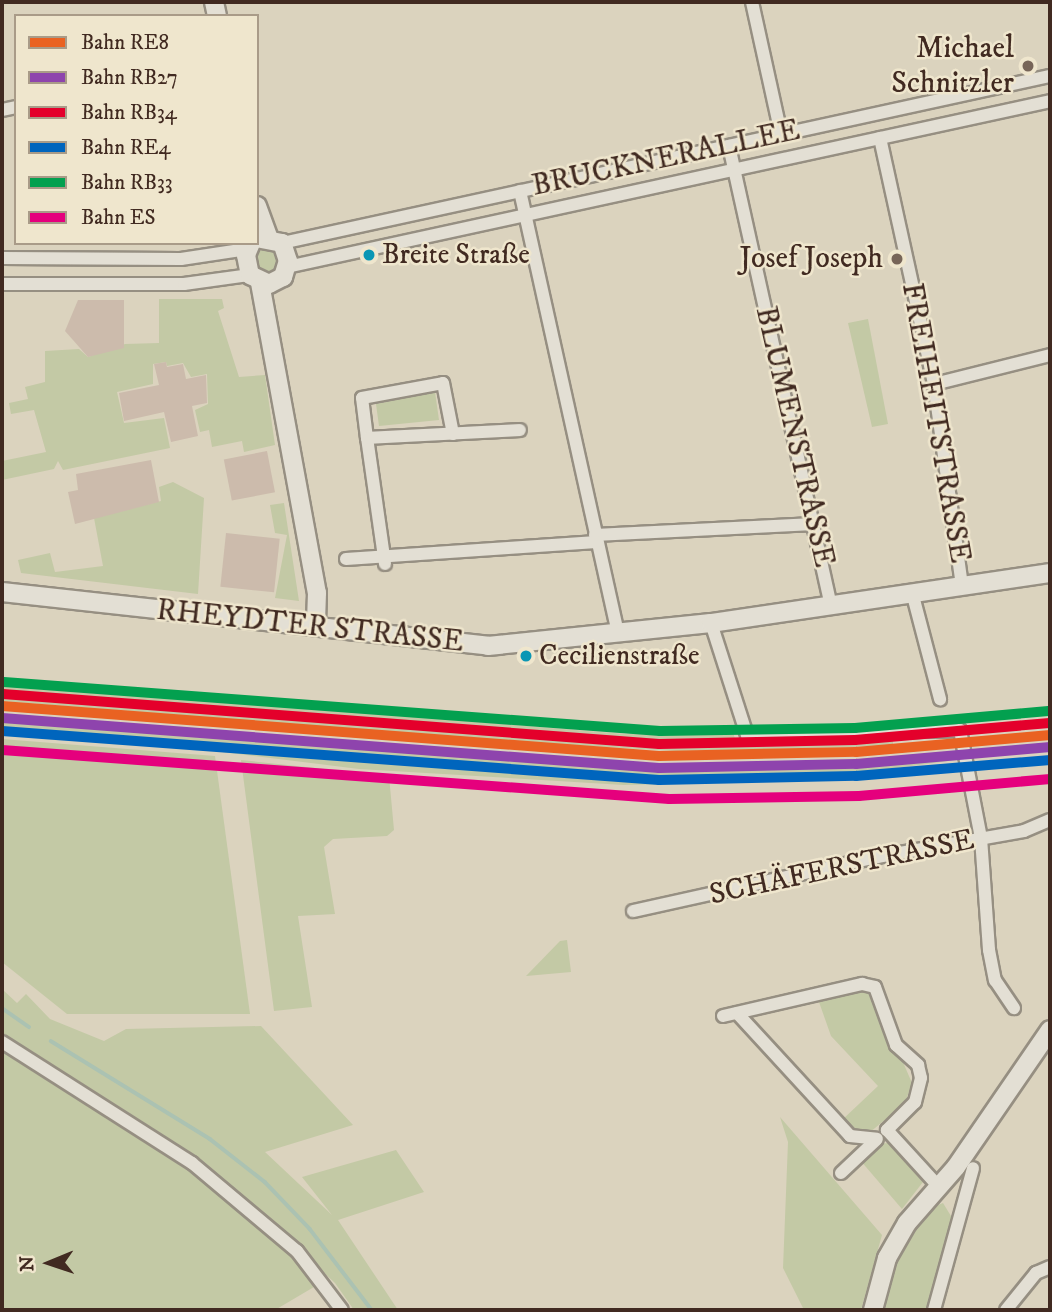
<!DOCTYPE html>
<html>
<head>
<meta charset="utf-8">
<style>
	body { margin:0 }
	#map { position:relative; width:1052px; height:1312px; overflow:hidden; background:#dbd3be; font-family:"IM FELL DW Pica",serif }
	div>[style] { position:absolute }
	.green>* { inset:0; background:#c3c9a5 }
	.round { border-radius:50% }
	.stream>* { height:3.5px; margin:-1.75px; padding:0 1.75px; transform-origin:1.75px; border-radius:1.75px; background:#abc2b2 }
	.building>* { inset:0; background:#ccbbac; transform-origin:0 0 }
	.roads { filter:drop-shadow(2px 0 #968f82) drop-shadow(-2px 0 #968f82) drop-shadow(0 2px #968f82) drop-shadow(0 -2px #968f82) }
	.street>* { height:12px; margin:-6px; padding:0 6px; transform-origin:6px; border-radius:6px; background:#e3dfd4 }
	.secondary>* { height:18px; margin:-9px; padding:0 9px; transform-origin:9px; border-radius:9px; background:#e3dfd4 }
	.rail-1>* { height:10px; margin:-5px; padding:0 5px; transform-origin:5px; border-radius:5px; background:#e96222 }
	.rail-2>* { height:10px; margin:-5px; padding:0 5px; transform-origin:5px; border-radius:5px; background:#8e44ad }
	.rail-3>* { height:10px; margin:-5px; padding:0 5px; transform-origin:5px; border-radius:5px; background:#e4002b }
	.rail-4>* { height:10px; margin:-5px; padding:0 5px; transform-origin:5px; border-radius:5px; background:#0065bd }
	.rail-5>* { height:10px; margin:-5px; padding:0 5px; transform-origin:5px; border-radius:5px; background:#03a04f }
	.rail-6>* { height:10px; margin:-5px; padding:0 5px; transform-origin:5px; border-radius:5px; background:#e5007d }
	.dots>* { width:19px; height:19px; translate:-50% -50%; box-sizing:border-box; border:4px solid #efe6cd; border-radius:50% }
	span { translate:-50% -50%; white-space:nowrap; text-align:center; line-height:1.15; -webkit-text-stroke:5px #efe6cd; paint-order:stroke }
	.bus-label { font-size:28px; color:#412a21 }
	.left { translate:0 -50%; text-align:left }
	.poi-label { font-size:30px; color:#412a21 }
	.right { translate:-100% -50%; text-align:right }
	.street-label { font-size:30px; color:#412a21 }
	.frame { position:absolute; inset:0; border:4px solid #412a21; pointer-events:none }
	.legend { position:absolute; left:14px; top:14px; width:245px; height:231px; box-sizing:border-box; background:#efe6cd; border:2px solid #a99b88; margin:0; padding:9px 12px; list-style:none; font-size:21px; color:#412a21 }
	.legend li { display:flex; align-items:center; gap:14px; height:35px }
	.legend b { width:35px; border:2px solid #a99b88 }
	.north { position:absolute; left:14px; top:1228px; width:70px; height:70px; -webkit-text-stroke:5px #efe6cd; paint-order:stroke; rotate:268deg; font-size:19px; font-weight:700; line-height:28px; text-align:center; color:#412a21 }
	.north::after { content:''; display:block; margin:auto; width:24px; height:32px; background:#412a21; clip-path:polygon(50% 0,100% 100%,50% 72%,0 100%) }
</style>
</head>
<body>
<div id="map">
	<div class="green">
		<div class="round" style="left:254px;top:249px;width:24px;height:24px"></div>
		<div style="clip-path:polygon(159px 299px,222px 299px,224px 308px,218px 311px,239px 377px,265px 375px,275px 445px,244px 452px,242px 441px,212px 447px,209px 430px,200px 432px,195px 410px,208px 404px,207px 374px,191px 377px,183px 363px,167px 366px,166px 362px,153px 364px,153px 384px,117px 392px,124px 423px,164px 418px,170px 448px,63px 470px,58px 461px,54px 469px,2px 480px,2px 461px,46px 452px,34px 410px,11px 414px,9px 403px,28px 399px,25px 387px,45px 382px,45px 351px,79px 349px,88px 357px,125px 344px,159px 343px)"></div>
		<div style="clip-path:polygon(868px 319px,888px 424px,872px 427px,848px 323px)"></div>
		<div style="clip-path:polygon(435px 392px,439px 420px,379px 426px,376px 404px)"></div>
		<div style="clip-path:polygon(173px 482px,204px 498px,198px 594px,21px 573px,18px 560px,50px 553px,55px 572px,103px 566px,94px 518px,161px 501px,159px 487px)"></div>
		<div style="clip-path:polygon(284px 503px,299px 601px,275px 598px,287px 535px,275px 533px,270px 505px)"></div>
		<div style="clip-path:polygon(2px 683px,625px 734px,733px 732px,737px 746px,893px 739px,893px 746px,676px 751px,534px 743px,2px 701px)"></div>
		<div style="clip-path:polygon(2px 719px,642px 768px,956px 760px,800px 781px,624px 785px,359px 769px,191px 748px,2px 734px)"></div>
		<div style="clip-path:polygon(2px 739px,215px 756px,250px 1014px,67px 1014px,2px 962px)"></div>
		<div style="clip-path:polygon(241px 760px,389px 776px,394px 830px,387px 836px,333px 839px,324px 847px,335px 914px,298px 916px,312px 1007px,274px 1011px)"></div>
		<div style="clip-path:polygon(567px 940px,571px 972px,526px 976px,560px 941px)"></div>
		<div style="clip-path:polygon(2px 989px,17px 1003px,26px 994px,50px 1019px,104px 1041px,126px 1029px,261px 1026px,353px 1125px,265px 1152px,332px 1215px,302px 1177px,396px 1150px,424px 1192px,338px 1220px,398px 1310px,354px 1310px,335px 1283px,267px 1220px,2px 1039px)"></div>
		<div style="clip-path:polygon(861px 990px,873px 993px,912px 1083px,905px 1103px,863px 1138px,841px 1121px,878px 1086px,831px 1036px,819px 1002px)"></div>
		<div style="clip-path:polygon(2px 1046px,218px 1186px,319px 1284px,275px 1310px,2px 1310px)"></div>
		<div style="clip-path:polygon(780px 1117px,882px 1235px,861px 1310px,804px 1310px,783px 1268px,788px 1142px)"></div>
		<div style="clip-path:polygon(888px 1143px,923px 1182px,902px 1209px,860px 1160px,878px 1144px)"></div>
		<div style="clip-path:polygon(943px 1203px,954px 1221px,927px 1310px,879px 1310px,905px 1243px,933px 1207px)"></div>
	</div>
	<div class="stream">
		<div style="left:2px;top:1008px;width:33px;rotate:35deg"></div>
		<div style="left:51px;top:1041px;width:187px;rotate:31.6deg"></div>
		<div style="left:210px;top:1139px;width:70px;rotate:38deg"></div>
		<div style="left:265px;top:1182px;width:65px;rotate:46.2deg"></div>
		<div style="left:310px;top:1229px;width:102px;rotate:52.6deg"></div>
	</div>
	<div class="building">
		<div style="clip-path:polygon(78px 300px,124px 300px,124px 348px,88px 357px,65px 331px)"></div>
		<div style="clip-path:polygon(166px 362px,167px 367px,183px 364px,186px 379px,206px 375px,207px 403px,192px 406px,198px 436px,171px 442px,164px 412px,124px 421px,119px 393px,159px 385px,154px 364px)"></div>
		<div style="left:267px;top:451px;width:42px;height:44px;rotate:79deg"></div>
		<div style="clip-path:polygon(151px 460px,159px 502px,75px 524px,68px 492px,78px 490px,76px 474px)"></div>
		<div style="left:226px;top:533px;width:54px;height:54px;rotate:6deg"></div>
	</div>
	<div class="roads">
		<div class="street">
			<div style="left:752px;top:2px;width:135px;rotate:77.6deg"></div>
			<div style="left:2px;top:110px;width:14px;rotate:-12deg"></div>
			<div style="left:880px;top:138px;width:252px;rotate:77.6deg"></div>
			<div style="left:934px;top:384px;width:204px;rotate:82.1deg"></div>
			<div style="left:729px;top:146px;width:470px;rotate:77.5deg"></div>
			<div style="left:520px;top:191px;width:454px;rotate:77.5deg"></div>
			<div style="left:282px;top:243px;width:786px;rotate:-12.27deg"></div>
			<div style="left:2px;top:258px;width:179px;rotate:0.3deg"></div>
			<div style="left:181px;top:259px;width:67px;rotate:-8.6deg"></div>
			<div style="left:287px;top:267px;width:781px;rotate:-12.27deg"></div>
			<div style="left:2px;top:284px;width:182px"></div>
			<div style="left:184px;top:284px;width:67px;rotate:-7.8deg"></div>
			<div style="left:934px;top:384px;width:120px;rotate:-14deg"></div>
			<div style="left:367px;top:438px;width:40px;rotate:-97.1deg"></div>
			<div style="left:362px;top:398px;width:82px;rotate:-10.5deg"></div>
			<div style="left:443px;top:383px;width:52px;rotate:78.9deg"></div>
			<div style="left:595px;top:535px;width:219px;rotate:-2.9deg"></div>
			<div style="left:346px;top:559px;width:251px;rotate:-3.9deg"></div>
			<div style="left:385px;top:564px;width:127px;rotate:-98.1deg"></div>
			<div style="left:367px;top:438px;width:153px;rotate:-3deg"></div>
			<div style="left:912px;top:592px;width:111px;rotate:75.3deg"></div>
			<div style="left:711px;top:623px;width:118px;rotate:72.2deg"></div>
			<div style="left:747px;top:735px;width:213px;rotate:-1.3deg"></div>
			<div style="left:960px;top:730px;width:110px;rotate:79deg"></div>
			<div style="left:981px;top:838px;width:112px;rotate:85.9deg"></div>
			<div style="left:989px;top:950px;width:31px;rotate:79deg"></div>
			<div style="left:995px;top:980px;width:34px;rotate:56deg"></div>
			<div style="left:633px;top:911px;width:250px;rotate:-12.5deg"></div>
			<div style="left:877px;top:857px;width:149px;rotate:-10deg"></div>
			<div style="left:1024px;top:831px;width:28px;rotate:-23deg"></div>
			<div style="left:737px;top:1013px;width:167px;rotate:47.4deg"></div>
			<div style="left:850px;top:1136px;width:27px;rotate:6deg"></div>
			<div style="left:723px;top:1016px;width:143px;rotate:-13deg"></div>
			<div style="left:862px;top:984px;width:13px;rotate:13deg"></div>
			<div style="left:875px;top:987px;width:62px;rotate:70.1deg"></div>
			<div style="left:896px;top:1045px;width:30px;rotate:42deg"></div>
			<div style="left:918px;top:1065px;width:13px;rotate:77deg"></div>
			<div style="left:921px;top:1078px;width:25px;rotate:104deg"></div>
			<div style="left:915px;top:1102px;width:40px;rotate:135deg"></div>
			<div style="left:887px;top:1130px;width:77px;rotate:47.6deg"></div>
			<div style="left:2px;top:1042px;width:225px;rotate:32.5deg"></div>
			<div style="left:192px;top:1163px;width:137px;rotate:40deg"></div>
			<div style="left:297px;top:1251px;width:74px;rotate:52.7deg"></div>
			<div style="left:841px;top:1173px;width:48px;rotate:-43.3deg"></div>
			<div style="left:934px;top:1310px;width:147px;rotate:-74.6deg"></div>
			<div style="left:1006px;top:1310px;width:48px;rotate:-51deg"></div>
			<div style="left:1036px;top:1273px;width:15px;rotate:-23deg"></div>
		</div>
		<div class="secondary">
			<div style="left:214px;top:2px;width:14px;rotate:78deg"></div>
			<div style="left:257px;top:206px;width:33px;rotate:70deg"></div>
			<div style="left:251px;top:243px;width:13px;rotate:113deg"></div>
			<div style="left:246px;top:255px;width:20px;rotate:79deg"></div>
			<div style="left:250px;top:275px;width:21px;rotate:25deg"></div>
			<div style="left:269px;top:284px;width:16px;rotate:-27deg"></div>
			<div style="left:283px;top:277px;width:17px;rotate:-73deg"></div>
			<div style="left:288px;top:261px;width:19px;rotate:-108deg"></div>
			<div style="left:282px;top:243px;width:25px;rotate:-169deg"></div>
			<div style="left:260px;top:283px;width:315px;rotate:79.6deg"></div>
			<div style="left:317px;top:593px;width:34px;rotate:92deg"></div>
			<div style="left:2px;top:592px;width:489px;rotate:6.3deg"></div>
			<div style="left:488px;top:646px;width:224px;rotate:-5.9deg"></div>
			<div style="left:711px;top:623px;width:343px;rotate:-8.4deg"></div>
			<div style="left:873px;top:1310px;width:54px;rotate:-74.9deg"></div>
			<div style="left:887px;top:1258px;width:40px;rotate:-60.3deg"></div>
			<div style="left:907px;top:1223px;width:74px;rotate:-48.8deg"></div>
			<div style="left:956px;top:1167px;width:166px;rotate:-55.5deg"></div>
		</div>
	</div>
	<div class="rail-1">
		<div style="left:2px;top:706px;width:659px;rotate:4.35deg"></div>
		<div style="left:659px;top:756px;width:197px;rotate:-1.2deg"></div>
		<div style="left:856px;top:752px;width:195px;rotate:-5deg"></div>
	</div>
	<div class="rail-2">
		<div style="left:2px;top:718px;width:659px;rotate:4.35deg"></div>
		<div style="left:659px;top:768px;width:197px;rotate:-1.2deg"></div>
		<div style="left:856px;top:764px;width:195px;rotate:-5deg"></div>
	</div>
	<div class="rail-3">
		<div style="left:3px;top:694px;width:658px;rotate:4.36deg"></div>
		<div style="left:659px;top:744px;width:196px;rotate:-1.2deg"></div>
		<div style="left:855px;top:740px;width:195px;rotate:-5deg"></div>
	</div>
	<div class="rail-4">
		<div style="left:2px;top:731px;width:659px;rotate:4.27deg"></div>
		<div style="left:659px;top:780px;width:197px;rotate:-1.2deg"></div>
		<div style="left:856px;top:776px;width:195px;rotate:-4.7deg"></div>
	</div>
	<div class="rail-5">
		<div style="left:4px;top:682px;width:658px;rotate:4.27deg"></div>
		<div style="left:660px;top:731px;width:195px;rotate:-0.9deg"></div>
		<div style="left:855px;top:728px;width:194px;rotate:-5deg"></div>
	</div>
	<div class="rail-6">
		<div style="left:2px;top:750px;width:669px;rotate:4.2deg"></div>
		<div style="left:669px;top:799px;width:190px;rotate:-0.9deg"></div>
		<div style="left:859px;top:796px;width:192px;rotate:-5.1deg"></div>
	</div>
	<div class="dots">
		<div style="left:1028px;top:66px;background:#776558"></div>
		<div style="left:369px;top:255px;background:#0a96b4"></div>
		<div style="left:897px;top:259px;background:#776558"></div>
		<div style="left:526px;top:656px;background:#0a96b4"></div>
	</div>
	<div class="bus-label">
		<span class="left" style="left:382px;top:255px">Breite Straße</span>
		<span class="left" style="left:539px;top:656px">Cecilienstraße</span>
	</div>
	<div class="poi-label">
		<span class="right" style="left:1014px;top:66px">Michael<br>Schnitzler</span>
		<span class="right" style="left:883px;top:259px">Josef Joseph</span>
	</div>
	<div class="street-label">
		<span style="left:666px;top:159px;rotate:-12deg">BRUCKNERALLEE</span>
		<span style="left:935px;top:423px;rotate:80deg">FREIHEITSTRASSE</span>
		<span style="left:794px;top:437px;rotate:77deg">BLUMENSTRASSE</span>
		<span style="left:310px;top:627px;rotate:6deg">RHEYDTER STRASSE</span>
		<span style="left:842px;top:868px;rotate:-12deg">SCHÄFERSTRASSE</span>
	</div>
	<div class="frame"></div>
	<ul class="legend">
	<li><b style="height:9px;background:#e96222"></b>Bahn RE8</li>
	<li><b style="height:9px;background:#8e44ad"></b>Bahn RB27</li>
	<li><b style="height:9px;background:#e4002b"></b>Bahn RB34</li>
	<li><b style="height:9px;background:#0065bd"></b>Bahn RE4</li>
	<li><b style="height:9px;background:#03a04f"></b>Bahn RB33</li>
	<li><b style="height:9px;background:#e5007d"></b>Bahn ES</li>
	</ul>
	<div class="north">N</div>
</div>
</body>
</html>
